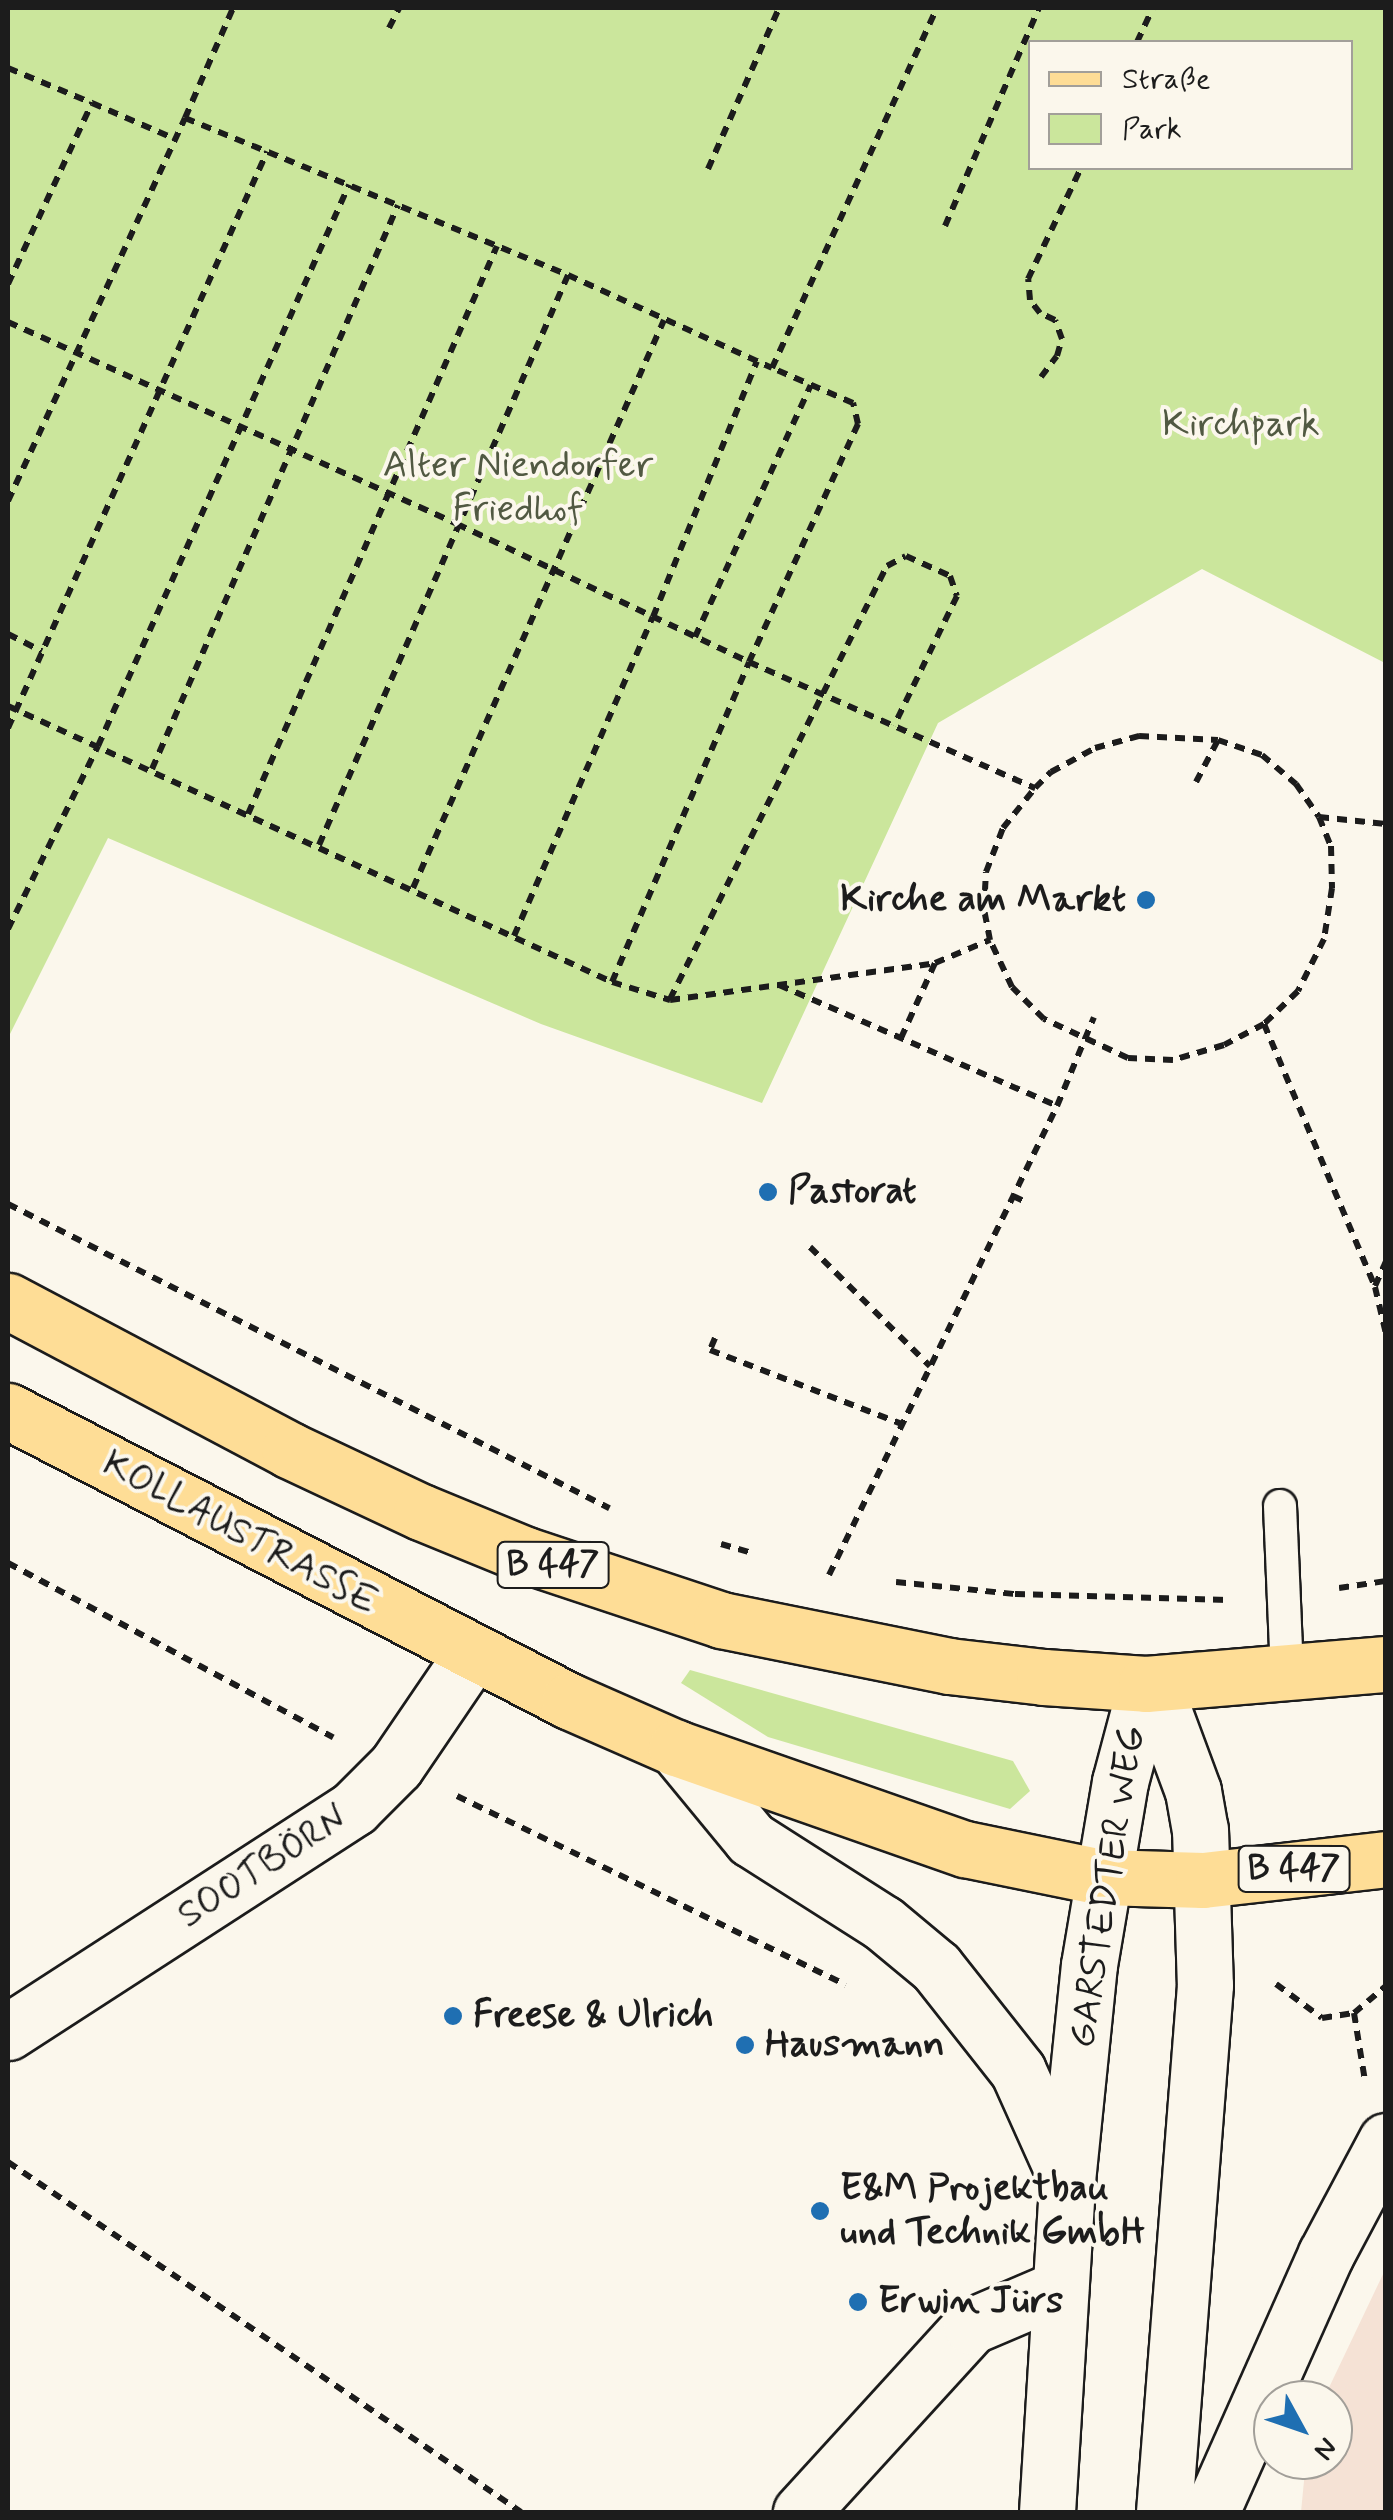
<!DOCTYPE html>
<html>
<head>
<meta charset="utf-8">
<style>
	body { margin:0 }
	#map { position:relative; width:1393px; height:2520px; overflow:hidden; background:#fbf7ec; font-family:Mynerve,sans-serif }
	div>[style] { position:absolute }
	.built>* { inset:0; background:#f5e2d5 }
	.green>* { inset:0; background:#cbe69c }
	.path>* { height:6px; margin-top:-3px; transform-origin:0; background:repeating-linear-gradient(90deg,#1c1c1c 0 10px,transparent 0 18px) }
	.roads { filter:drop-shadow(2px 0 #1c1c1c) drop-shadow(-2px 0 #1c1c1c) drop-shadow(0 2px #1c1c1c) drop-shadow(0 -2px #1c1c1c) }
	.service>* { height:32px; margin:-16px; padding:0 16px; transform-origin:16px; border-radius:16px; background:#fbf7ec }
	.minor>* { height:55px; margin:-27.5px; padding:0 27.5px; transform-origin:27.5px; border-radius:27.5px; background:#fbf7ec }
	.secondary>* { height:55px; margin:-27.5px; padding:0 27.5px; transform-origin:27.5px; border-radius:27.5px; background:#fbf7ec }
	.primary>* { height:55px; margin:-27.5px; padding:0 27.5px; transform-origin:27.5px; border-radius:27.5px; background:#fedd96 }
	.dots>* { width:28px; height:28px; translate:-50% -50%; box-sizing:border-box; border:5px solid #fbf7ec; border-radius:50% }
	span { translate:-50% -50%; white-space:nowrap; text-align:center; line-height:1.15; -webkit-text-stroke:8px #fbf7ec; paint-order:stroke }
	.shield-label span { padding:2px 8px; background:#fbf7ec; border:2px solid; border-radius:8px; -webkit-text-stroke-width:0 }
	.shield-label { font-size:35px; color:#1c1c1c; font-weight:700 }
	.park-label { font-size:38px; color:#515942 }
	.poi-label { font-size:38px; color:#1c1c1c; font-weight:700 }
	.right { translate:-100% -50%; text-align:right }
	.left { translate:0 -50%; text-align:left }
	.street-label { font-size:38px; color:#1c1c1c }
	.frame { position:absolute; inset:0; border:10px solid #1c1c1c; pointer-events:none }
	.legend { position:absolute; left:1028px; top:40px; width:325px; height:130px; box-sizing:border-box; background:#fbf7ec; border:2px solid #a29f99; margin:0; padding:12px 18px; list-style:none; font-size:30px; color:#1c1c1c }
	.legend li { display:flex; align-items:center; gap:20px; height:50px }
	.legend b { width:50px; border:2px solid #a29f99 }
	.north { position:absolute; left:1253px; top:2380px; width:100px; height:100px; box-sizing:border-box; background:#fbf7ec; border:2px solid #a29f99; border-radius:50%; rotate:130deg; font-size:28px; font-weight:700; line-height:40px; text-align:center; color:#1c1c1c }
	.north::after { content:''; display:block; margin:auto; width:35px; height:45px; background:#1f6fb2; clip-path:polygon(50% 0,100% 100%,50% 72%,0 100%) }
</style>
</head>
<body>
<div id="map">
	<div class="built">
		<div style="clip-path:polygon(1385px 2270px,1385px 2512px,1301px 2512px,1306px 2460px,1333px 2460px,1333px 2400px,1324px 2400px,1325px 2396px)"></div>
	</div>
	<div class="green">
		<div style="clip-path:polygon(evenodd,8px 8px,1385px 8px,1385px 663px,1202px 569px,938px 723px,762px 1103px,541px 1024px,108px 838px,8px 1038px,8px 8px,1030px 42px,1350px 42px,1350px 168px,1030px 168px,1030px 42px)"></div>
		<div style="clip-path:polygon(690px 1670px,1013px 1761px,1030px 1791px,1010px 1809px,768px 1737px,681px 1683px)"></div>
	</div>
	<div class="path">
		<div style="left:389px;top:28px;width:22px;rotate:-63deg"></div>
		<div style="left:1137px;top:42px;width:38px;rotate:-65deg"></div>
		<div style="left:8px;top:68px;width:91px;rotate:22.6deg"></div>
		<div style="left:185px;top:118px;width:120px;rotate:-66.4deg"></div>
		<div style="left:708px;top:169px;width:176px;rotate:-66.2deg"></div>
		<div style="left:945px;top:226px;width:237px;rotate:-66.7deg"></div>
		<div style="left:8px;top:284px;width:200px;rotate:-65.1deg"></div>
		<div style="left:92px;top:103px;width:90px;rotate:23.4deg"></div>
		<div style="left:8px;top:322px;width:492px;rotate:24.2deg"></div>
		<div style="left:457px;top:524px;width:323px;rotate:25.3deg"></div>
		<div style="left:749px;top:662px;width:313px;rotate:23.8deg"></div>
		<div style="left:1041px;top:377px;width:26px;rotate:-53deg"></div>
		<div style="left:1057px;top:356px;width:18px;rotate:-74deg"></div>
		<div style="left:1062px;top:339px;width:20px;rotate:-110deg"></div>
		<div style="left:1055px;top:320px;width:17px;rotate:-155deg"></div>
		<div style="left:1040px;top:313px;width:16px;rotate:-128deg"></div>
		<div style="left:1030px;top:300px;width:21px;rotate:-95deg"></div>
		<div style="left:1028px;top:279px;width:123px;rotate:-64.5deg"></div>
		<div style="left:8px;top:501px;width:422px;rotate:-65.2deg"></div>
		<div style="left:185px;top:118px;width:414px;rotate:22.3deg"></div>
		<div style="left:568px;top:275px;width:224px;rotate:24.5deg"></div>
		<div style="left:8px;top:634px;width:38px;rotate:27deg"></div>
		<div style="left:695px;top:637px;width:277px;rotate:-65.3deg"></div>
		<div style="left:8px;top:706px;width:664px;rotate:24.56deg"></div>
		<div style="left:612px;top:982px;width:61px;rotate:17.2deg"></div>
		<div style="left:670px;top:1000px;width:268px;rotate:-7.9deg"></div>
		<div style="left:935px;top:963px;width:60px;rotate:-22.7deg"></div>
		<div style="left:8px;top:728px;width:632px;rotate:-65.79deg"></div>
		<div style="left:1139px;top:736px;width:79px;rotate:2.9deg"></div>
		<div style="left:1218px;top:740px;width:46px;rotate:18.8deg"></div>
		<div style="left:1262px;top:755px;width:45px;rotate:40.5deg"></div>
		<div style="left:1296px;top:784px;width:40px;rotate:55.1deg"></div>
		<div style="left:1319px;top:817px;width:31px;rotate:68deg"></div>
		<div style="left:1331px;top:846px;width:42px;rotate:88.6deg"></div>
		<div style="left:1332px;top:888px;width:52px;rotate:98.9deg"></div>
		<div style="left:1324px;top:939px;width:58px;rotate:116.6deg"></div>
		<div style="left:1298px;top:991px;width:47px;rotate:135.9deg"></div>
		<div style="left:1264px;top:1024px;width:45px;rotate:152.3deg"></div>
		<div style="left:1224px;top:1045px;width:53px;rotate:163.6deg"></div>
		<div style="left:1173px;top:1060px;width:45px;rotate:-177.5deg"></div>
		<div style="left:1128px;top:1058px;width:93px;rotate:-155.1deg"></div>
		<div style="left:1044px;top:1019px;width:45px;rotate:-135deg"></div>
		<div style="left:1012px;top:987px;width:52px;rotate:-115.1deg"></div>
		<div style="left:990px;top:940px;width:32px;rotate:-101deg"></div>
		<div style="left:984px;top:909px;width:37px;rotate:-87deg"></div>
		<div style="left:986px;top:872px;width:47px;rotate:-68.9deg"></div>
		<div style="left:1003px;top:828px;width:51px;rotate:-51.3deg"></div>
		<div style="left:1035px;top:788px;width:23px;rotate:-45deg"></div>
		<div style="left:1051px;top:772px;width:50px;rotate:-28.6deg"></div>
		<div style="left:1095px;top:748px;width:46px;rotate:-15.3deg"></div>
		<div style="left:152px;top:769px;width:615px;rotate:-66.43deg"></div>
		<div style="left:1196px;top:782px;width:47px;rotate:-62.4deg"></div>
		<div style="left:248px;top:814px;width:620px;rotate:-66.33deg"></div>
		<div style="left:1319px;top:817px;width:67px;rotate:6deg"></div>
		<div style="left:319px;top:845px;width:622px;rotate:-66.4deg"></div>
		<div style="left:413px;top:888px;width:621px;rotate:-66.16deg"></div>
		<div style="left:8px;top:929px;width:204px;rotate:-63.8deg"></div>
		<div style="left:98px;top:746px;width:615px;rotate:-65.9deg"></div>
		<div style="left:514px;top:936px;width:348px;rotate:-66.5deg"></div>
		<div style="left:653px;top:617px;width:276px;rotate:-67.9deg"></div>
		<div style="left:612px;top:982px;width:348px;rotate:-66.8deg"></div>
		<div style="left:749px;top:662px;width:262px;rotate:-65.4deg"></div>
		<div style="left:858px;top:424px;width:22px;rotate:-103deg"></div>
		<div style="left:853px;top:403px;width:88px;rotate:-156.6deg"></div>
		<div style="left:772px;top:368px;width:396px;rotate:-65.4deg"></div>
		<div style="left:779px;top:985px;width:303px;rotate:23.5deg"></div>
		<div style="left:670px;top:999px;width:484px;rotate:-63.4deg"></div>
		<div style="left:887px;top:566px;width:21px;rotate:-28deg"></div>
		<div style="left:906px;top:556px;width:48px;rotate:24.4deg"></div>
		<div style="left:950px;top:576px;width:21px;rotate:71deg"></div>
		<div style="left:957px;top:596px;width:144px;rotate:115.9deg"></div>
		<div style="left:1264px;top:1024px;width:285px;rotate:67.1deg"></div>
		<div style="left:1375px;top:1287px;width:48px;rotate:76.8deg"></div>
		<div style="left:901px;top:1038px;width:82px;rotate:-65.6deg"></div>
		<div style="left:1013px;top:1196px;width:14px;rotate:25deg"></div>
		<div style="left:8px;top:1204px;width:674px;rotate:26.83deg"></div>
		<div style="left:810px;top:1247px;width:169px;rotate:44.8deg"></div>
		<div style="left:1375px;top:1286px;width:27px;rotate:-66deg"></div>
		<div style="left:715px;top:1338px;width:13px;rotate:113deg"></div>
		<div style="left:710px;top:1350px;width:206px;rotate:21.1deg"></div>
		<div style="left:721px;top:1544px;width:32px;rotate:16deg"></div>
		<div style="left:8px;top:1563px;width:369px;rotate:28.2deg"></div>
		<div style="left:829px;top:1575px;width:521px;rotate:-64.07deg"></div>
		<div style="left:1057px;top:1106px;width:96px;rotate:-67.4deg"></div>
		<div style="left:896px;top:1582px;width:120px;rotate:5.8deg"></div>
		<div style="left:1015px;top:1594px;width:213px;rotate:1.6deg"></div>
		<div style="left:1339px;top:1588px;width:48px;rotate:-8.5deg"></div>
		<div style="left:457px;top:1796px;width:432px;rotate:25.9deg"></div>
		<div style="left:1276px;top:1984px;width:57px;rotate:36.5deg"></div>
		<div style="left:1322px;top:2018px;width:32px;rotate:-9deg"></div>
		<div style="left:1354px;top:2013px;width:42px;rotate:-40.2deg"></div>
		<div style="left:1354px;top:2013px;width:69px;rotate:80.8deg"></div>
		<div style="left:8px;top:2162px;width:621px;rotate:34.3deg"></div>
	</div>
	<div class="roads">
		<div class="service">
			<div style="left:1280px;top:1506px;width:169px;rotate:87.6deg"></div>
		</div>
		<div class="minor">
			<div style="left:8px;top:2032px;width:412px;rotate:-32.9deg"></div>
			<div style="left:354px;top:1808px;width:59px;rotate:-45deg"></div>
			<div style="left:396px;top:1766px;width:135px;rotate:-55.8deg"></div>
			<div style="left:801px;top:2512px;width:252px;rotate:-47.6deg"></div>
			<div style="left:971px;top:2326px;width:97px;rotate:-23.1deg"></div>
		</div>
		<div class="secondary">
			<div style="left:1146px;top:1684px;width:31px;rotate:57deg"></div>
			<div style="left:1163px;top:1710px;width:86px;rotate:69.7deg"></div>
			<div style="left:1193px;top:1791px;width:39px;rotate:80deg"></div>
			<div style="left:1200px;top:1829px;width:156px;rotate:88.2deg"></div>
			<div style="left:1205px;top:1985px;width:529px;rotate:94.45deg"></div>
			<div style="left:676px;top:1748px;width:118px;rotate:50.5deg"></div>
			<div style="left:751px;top:1839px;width:156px;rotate:32.5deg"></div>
			<div style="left:883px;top:1923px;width:69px;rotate:39.7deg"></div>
			<div style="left:936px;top:1967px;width:132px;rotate:51.7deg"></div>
			<div style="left:1018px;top:2071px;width:117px;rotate:65.8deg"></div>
			<div style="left:1047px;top:2512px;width:332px;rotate:-86.5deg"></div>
			<div style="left:1067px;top:2181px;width:217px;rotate:-84.2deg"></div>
			<div style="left:1089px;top:1965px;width:186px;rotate:-80.4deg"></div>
			<div style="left:1120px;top:1782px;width:101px;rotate:-75.1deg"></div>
			<div style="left:1211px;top:2512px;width:282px;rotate:-66deg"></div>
			<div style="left:1326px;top:2254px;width:128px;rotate:-62deg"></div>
		</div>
		<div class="primary">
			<div style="left:8px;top:1301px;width:318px;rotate:27.9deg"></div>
			<div style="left:289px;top:1450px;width:146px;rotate:25.2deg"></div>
			<div style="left:421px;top:1512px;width:113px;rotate:22.3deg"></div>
			<div style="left:526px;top:1555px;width:206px;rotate:18.4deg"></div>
			<div style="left:721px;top:1620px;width:233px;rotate:11.4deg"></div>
			<div style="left:949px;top:1666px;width:96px;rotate:6.6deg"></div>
			<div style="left:1044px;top:1677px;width:102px;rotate:3.9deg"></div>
			<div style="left:1146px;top:1684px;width:241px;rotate:-4.8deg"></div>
			<div style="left:8px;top:1411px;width:632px;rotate:27.34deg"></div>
			<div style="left:569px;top:1701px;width:117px;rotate:23.7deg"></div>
			<div style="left:676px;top:1748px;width:306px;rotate:19.3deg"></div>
			<div style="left:965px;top:1849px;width:140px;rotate:11.6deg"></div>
			<div style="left:1102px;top:1877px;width:101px;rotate:1.7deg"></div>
			<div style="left:1203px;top:1880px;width:184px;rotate:-6.5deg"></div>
		</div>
	</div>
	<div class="dots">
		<div style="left:1146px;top:900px;background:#1f6fb2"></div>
		<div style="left:768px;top:1192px;background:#1f6fb2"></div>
		<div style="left:453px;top:2016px;background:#1f6fb2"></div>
		<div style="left:745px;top:2045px;background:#1f6fb2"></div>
		<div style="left:820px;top:2211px;background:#1f6fb2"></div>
		<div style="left:858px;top:2302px;background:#1f6fb2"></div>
	</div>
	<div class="shield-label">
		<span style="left:553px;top:1565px">B 447</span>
		<span style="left:1294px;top:1869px">B 447</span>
	</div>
	<div class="park-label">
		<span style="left:1241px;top:425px">Kirchpark</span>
		<span style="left:518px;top:488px">Alter Niendorfer<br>Friedhof</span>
	</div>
	<div class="poi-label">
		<span class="right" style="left:1126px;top:900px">Kirche am Markt</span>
		<span class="left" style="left:788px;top:1192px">Pastorat</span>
		<span class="left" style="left:473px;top:2016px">Freese &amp; Ulrich</span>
		<span class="left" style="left:765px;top:2045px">Hausmann</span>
		<span class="left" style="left:840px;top:2211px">E&amp;M Projektbau<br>und Technik GmbH</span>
		<span class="left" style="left:878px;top:2302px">Erwin Jürs</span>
	</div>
	<div class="street-label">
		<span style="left:240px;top:1533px;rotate:28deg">KOLLAUSTRASSE</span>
		<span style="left:263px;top:1867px;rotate:-33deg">SOOTBÖRN</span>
		<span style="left:1108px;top:1887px;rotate:-81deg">GARSTEDTER WEG</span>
	</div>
	<div class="frame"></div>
	<ul class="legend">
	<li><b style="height:12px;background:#fedd96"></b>Straße</li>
	<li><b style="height:28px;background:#cbe69c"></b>Park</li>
	</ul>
	<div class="north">N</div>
</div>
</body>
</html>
